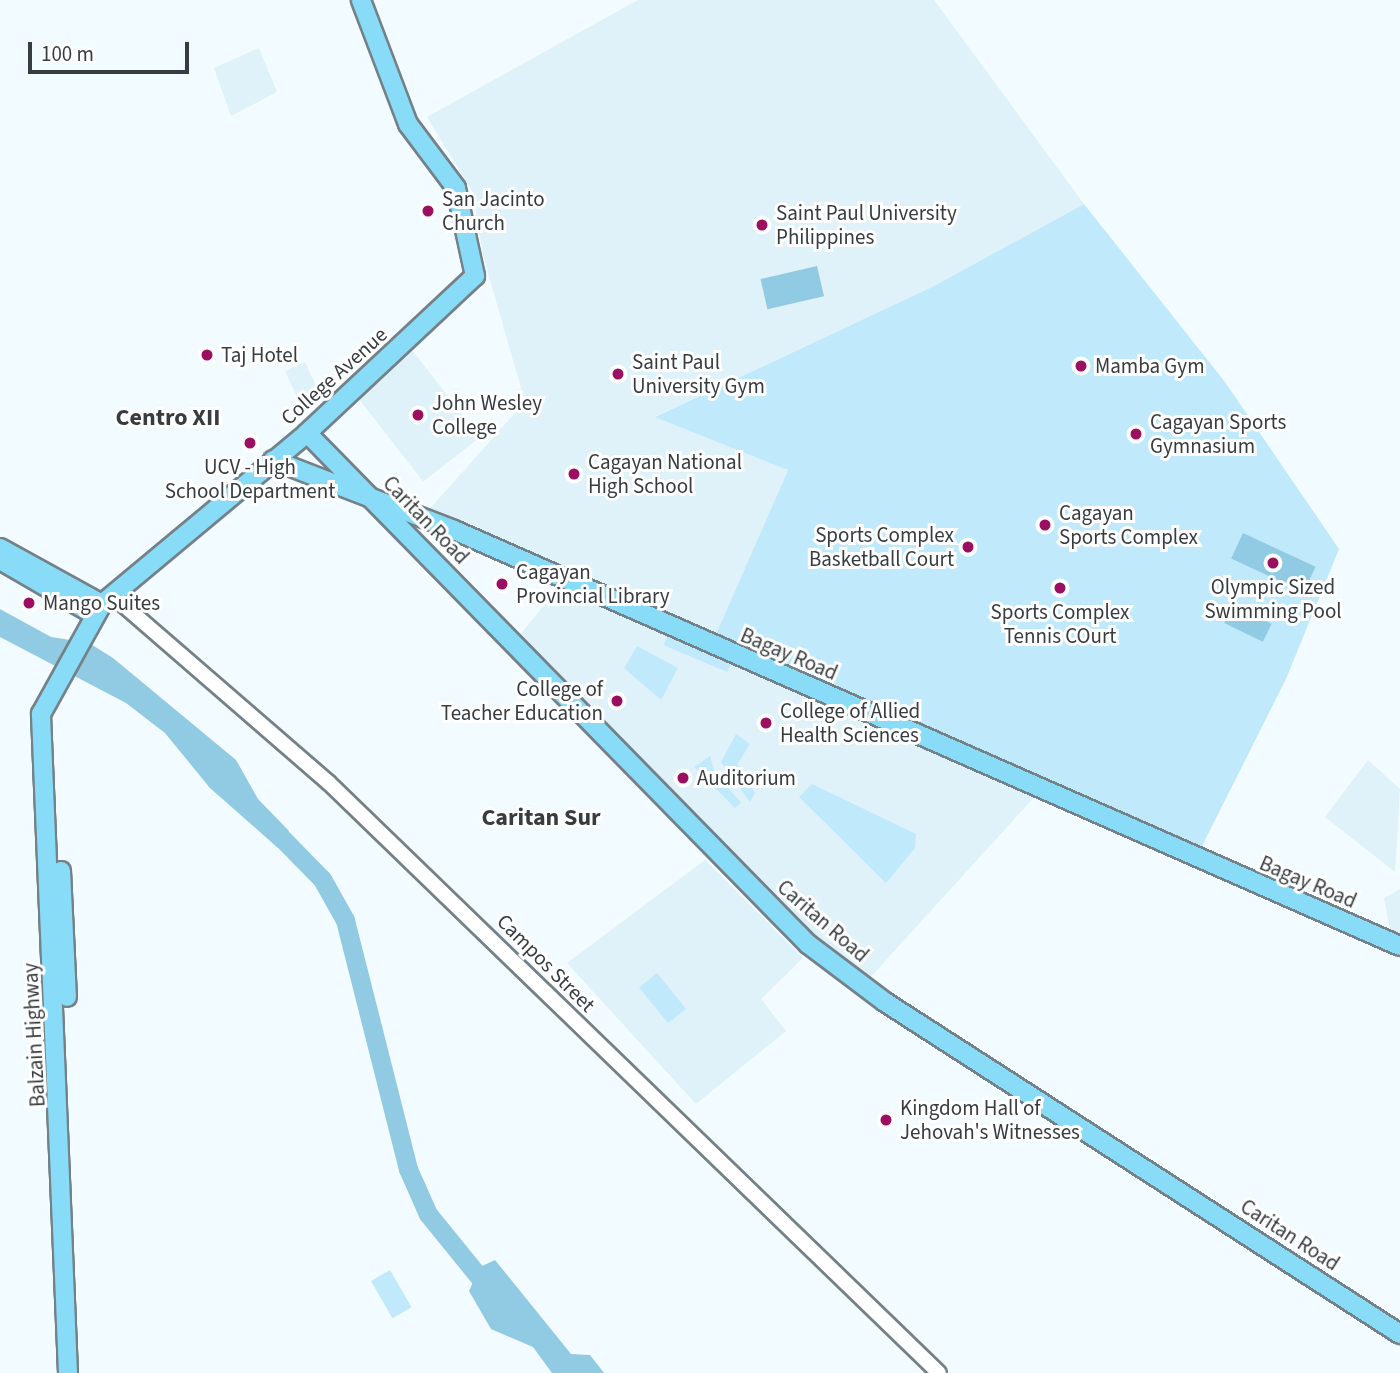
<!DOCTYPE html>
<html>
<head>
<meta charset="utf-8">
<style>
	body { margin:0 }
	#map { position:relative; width:1400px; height:1373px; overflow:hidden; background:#f2fbff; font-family:"Source Sans 3",sans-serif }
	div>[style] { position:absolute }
	.built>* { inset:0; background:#dff1f9; transform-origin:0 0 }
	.green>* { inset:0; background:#c0eafc; transform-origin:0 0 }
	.water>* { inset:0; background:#91cae3; transform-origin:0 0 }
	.river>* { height:19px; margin:-9.5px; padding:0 9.5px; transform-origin:9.5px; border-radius:9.5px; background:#91cae3 }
	.roads { filter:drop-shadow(2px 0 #748187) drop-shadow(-2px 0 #748187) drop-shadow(0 2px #748187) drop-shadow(0 -2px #748187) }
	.minor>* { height:14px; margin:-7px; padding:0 7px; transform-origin:7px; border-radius:7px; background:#fff }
	.major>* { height:18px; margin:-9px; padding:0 9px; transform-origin:9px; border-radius:9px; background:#89dcf8 }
	.dots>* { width:19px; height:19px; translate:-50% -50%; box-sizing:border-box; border:4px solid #fff; border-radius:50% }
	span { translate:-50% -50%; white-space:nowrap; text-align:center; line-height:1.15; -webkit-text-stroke:6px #fff; paint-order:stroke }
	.poi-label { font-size:21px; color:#373c3f }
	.left { translate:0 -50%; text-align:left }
	.right { translate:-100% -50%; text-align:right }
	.street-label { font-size:21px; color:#373c3f }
	.quarter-label { font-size:24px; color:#373c3f; font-weight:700 }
	.scale { position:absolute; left:28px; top:42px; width:161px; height:32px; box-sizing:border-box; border:4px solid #373c3f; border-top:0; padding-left:9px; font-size:21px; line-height:24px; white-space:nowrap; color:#373c3f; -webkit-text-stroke:5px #fff; paint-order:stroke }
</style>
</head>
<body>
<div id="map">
	<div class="built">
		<div style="clip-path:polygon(638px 0,934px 0,1084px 204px,932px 287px,656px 416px,788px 470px,716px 634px,427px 512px,525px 402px,483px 255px,472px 191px,427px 117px)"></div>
		<div style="clip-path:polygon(259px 48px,277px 92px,231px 116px,214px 68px)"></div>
		<div style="left:408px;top:345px;width:117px;height:72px;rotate:52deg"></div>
		<div style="left:305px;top:362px;width:43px;height:22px;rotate:65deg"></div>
		<div style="clip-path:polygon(562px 584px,1038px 793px,866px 982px,810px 939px,517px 638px)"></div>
		<div style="clip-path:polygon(1368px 760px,1400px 789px,1395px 872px,1325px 817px)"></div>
		<div style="clip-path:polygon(705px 860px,803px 958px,761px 999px,786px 1031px,696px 1104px,567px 963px)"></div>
		<div style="clip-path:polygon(1400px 889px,1400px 935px,1390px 930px,1384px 898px)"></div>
	</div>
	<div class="green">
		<div style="clip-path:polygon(1084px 204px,1225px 382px,1339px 549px,1286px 679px,1200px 850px,716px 634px,788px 470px,655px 417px,932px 287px)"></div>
		<div style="left:668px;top:635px;width:69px;height:11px;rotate:23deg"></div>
		<div style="clip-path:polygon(637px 646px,678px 668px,661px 700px,624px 668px)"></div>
		<div style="clip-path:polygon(736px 734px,750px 744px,737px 765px,755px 793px,750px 802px,721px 762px)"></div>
		<div style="clip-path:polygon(710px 756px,714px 771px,741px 803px,735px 808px,694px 767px)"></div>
		<div style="clip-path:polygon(812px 784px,916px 834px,915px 848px,886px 883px,799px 797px)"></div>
		<div style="left:657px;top:973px;width:46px;height:23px;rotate:51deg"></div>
		<div style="left:390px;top:1270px;width:43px;height:22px;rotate:60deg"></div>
	</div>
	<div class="water">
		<div style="left:817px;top:266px;width:31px;height:58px;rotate:77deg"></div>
		<div style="left:1243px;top:533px;width:80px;height:28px;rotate:25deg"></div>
		<div style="left:1233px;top:605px;width:43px;height:20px;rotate:26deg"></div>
		<div style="clip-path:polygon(0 609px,51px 637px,89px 643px,113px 658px,236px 760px,258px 799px,289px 831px,278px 848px,210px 788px,165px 733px,126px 703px,0 637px)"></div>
		<div style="clip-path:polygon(495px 1260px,571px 1354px,590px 1355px,604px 1373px,552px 1373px,533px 1347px,491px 1329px,469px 1291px,480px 1267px)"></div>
	</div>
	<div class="river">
		<div style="left:266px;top:822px;width:80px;rotate:45.5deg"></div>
		<div style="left:322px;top:879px;width:47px;rotate:60.7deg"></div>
		<div style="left:345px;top:920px;width:257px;rotate:75.8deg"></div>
		<div style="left:408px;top:1169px;width:49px;rotate:66deg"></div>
		<div style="left:428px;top:1214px;width:103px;rotate:50.9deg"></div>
	</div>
	<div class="roads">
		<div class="minor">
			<div style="left:112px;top:595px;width:286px;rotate:40.9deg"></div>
			<div style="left:328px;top:782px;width:850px;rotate:44.05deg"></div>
		</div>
		<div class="major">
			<div style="left:307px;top:433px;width:716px;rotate:45.57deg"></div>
			<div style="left:808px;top:944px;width:96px;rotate:37deg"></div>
			<div style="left:885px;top:1002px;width:613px;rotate:32.81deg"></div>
			<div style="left:273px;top:460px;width:194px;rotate:21.1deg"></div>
			<div style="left:454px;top:530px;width:1033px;rotate:23.74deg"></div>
			<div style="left:0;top:548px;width:116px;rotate:28.8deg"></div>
			<div style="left:0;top:560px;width:108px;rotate:30.1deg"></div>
			<div style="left:61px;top:871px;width:126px;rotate:87.3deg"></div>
			<div style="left:68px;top:1373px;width:660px;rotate:-92.35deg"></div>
			<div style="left:41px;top:714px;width:126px;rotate:-61deg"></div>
			<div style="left:102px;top:604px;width:267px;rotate:-39.8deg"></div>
			<div style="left:307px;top:433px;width:230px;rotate:-43.1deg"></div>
			<div style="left:475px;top:276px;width:90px;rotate:-102.2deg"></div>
			<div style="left:456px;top:188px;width:80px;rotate:-126.9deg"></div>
			<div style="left:408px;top:124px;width:133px;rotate:-110.8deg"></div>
		</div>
	</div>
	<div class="dots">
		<div style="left:428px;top:211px;background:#9b0f60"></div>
		<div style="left:762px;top:225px;background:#9b0f60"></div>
		<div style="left:207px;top:355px;background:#9b0f60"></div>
		<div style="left:1081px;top:366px;background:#9b0f60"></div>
		<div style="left:618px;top:374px;background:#9b0f60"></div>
		<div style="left:418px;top:415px;background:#9b0f60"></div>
		<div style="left:1136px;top:434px;background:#9b0f60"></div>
		<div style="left:250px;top:443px;background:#9b0f60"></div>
		<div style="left:574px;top:474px;background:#9b0f60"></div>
		<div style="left:1045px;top:525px;background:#9b0f60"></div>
		<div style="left:968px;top:547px;background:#9b0f60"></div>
		<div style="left:1273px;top:563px;background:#9b0f60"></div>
		<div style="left:502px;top:584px;background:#9b0f60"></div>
		<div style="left:1060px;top:588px;background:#9b0f60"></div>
		<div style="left:29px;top:603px;background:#9b0f60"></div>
		<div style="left:617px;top:701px;background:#9b0f60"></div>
		<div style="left:766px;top:723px;background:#9b0f60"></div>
		<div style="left:683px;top:778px;background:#9b0f60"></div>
		<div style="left:886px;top:1120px;background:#9b0f60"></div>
	</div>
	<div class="poi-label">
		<span class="left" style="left:442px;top:211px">San Jacinto<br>Church</span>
		<span class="left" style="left:776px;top:225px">Saint Paul University<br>Philippines</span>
		<span class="left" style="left:221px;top:355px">Taj Hotel</span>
		<span class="left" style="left:632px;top:374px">Saint Paul<br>University Gym</span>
		<span class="left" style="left:1095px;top:366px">Mamba Gym</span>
		<span class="left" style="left:432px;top:415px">John Wesley<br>College</span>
		<span class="left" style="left:1150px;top:434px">Cagayan Sports<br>Gymnasium</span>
		<span class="left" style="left:588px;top:474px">Cagayan National<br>High School</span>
		<span style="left:250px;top:479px">UCV - High<br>School Department</span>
		<span class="left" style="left:1059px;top:525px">Cagayan<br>Sports Complex</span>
		<span class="right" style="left:954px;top:547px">Sports Complex<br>Basketball Court</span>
		<span class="left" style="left:516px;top:584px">Cagayan<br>Provincial Library</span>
		<span style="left:1273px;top:599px">Olympic Sized<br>Swimming Pool</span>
		<span class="left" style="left:43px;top:603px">Mango Suites</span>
		<span style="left:1060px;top:624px">Sports Complex<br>Tennis COurt</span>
		<span class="right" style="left:603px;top:701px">College of<br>Teacher Education</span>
		<span class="left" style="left:780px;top:723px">College of Allied<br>Health Sciences</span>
		<span class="left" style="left:697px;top:778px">Auditorium</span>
		<span class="left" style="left:900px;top:1120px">Kingdom Hall of<br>Jehovah's Witnesses</span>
	</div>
	<div class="street-label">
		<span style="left:334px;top:376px;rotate:-42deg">College Avenue</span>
		<span style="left:426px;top:520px;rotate:46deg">Caritan Road</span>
		<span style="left:789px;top:654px;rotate:23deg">Bagay Road</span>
		<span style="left:1308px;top:882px;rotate:23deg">Bagay Road</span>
		<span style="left:823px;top:921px;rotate:41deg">Caritan Road</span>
		<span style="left:546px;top:963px;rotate:45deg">Campos Street</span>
		<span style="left:34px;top:1035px;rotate:-93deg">Balzain Highway</span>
		<span style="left:1290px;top:1235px;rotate:33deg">Caritan Road</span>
	</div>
	<div class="quarter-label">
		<span style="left:168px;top:418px">Centro XII</span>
		<span style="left:541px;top:818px">Caritan Sur</span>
	</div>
	<div class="scale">100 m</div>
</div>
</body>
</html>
